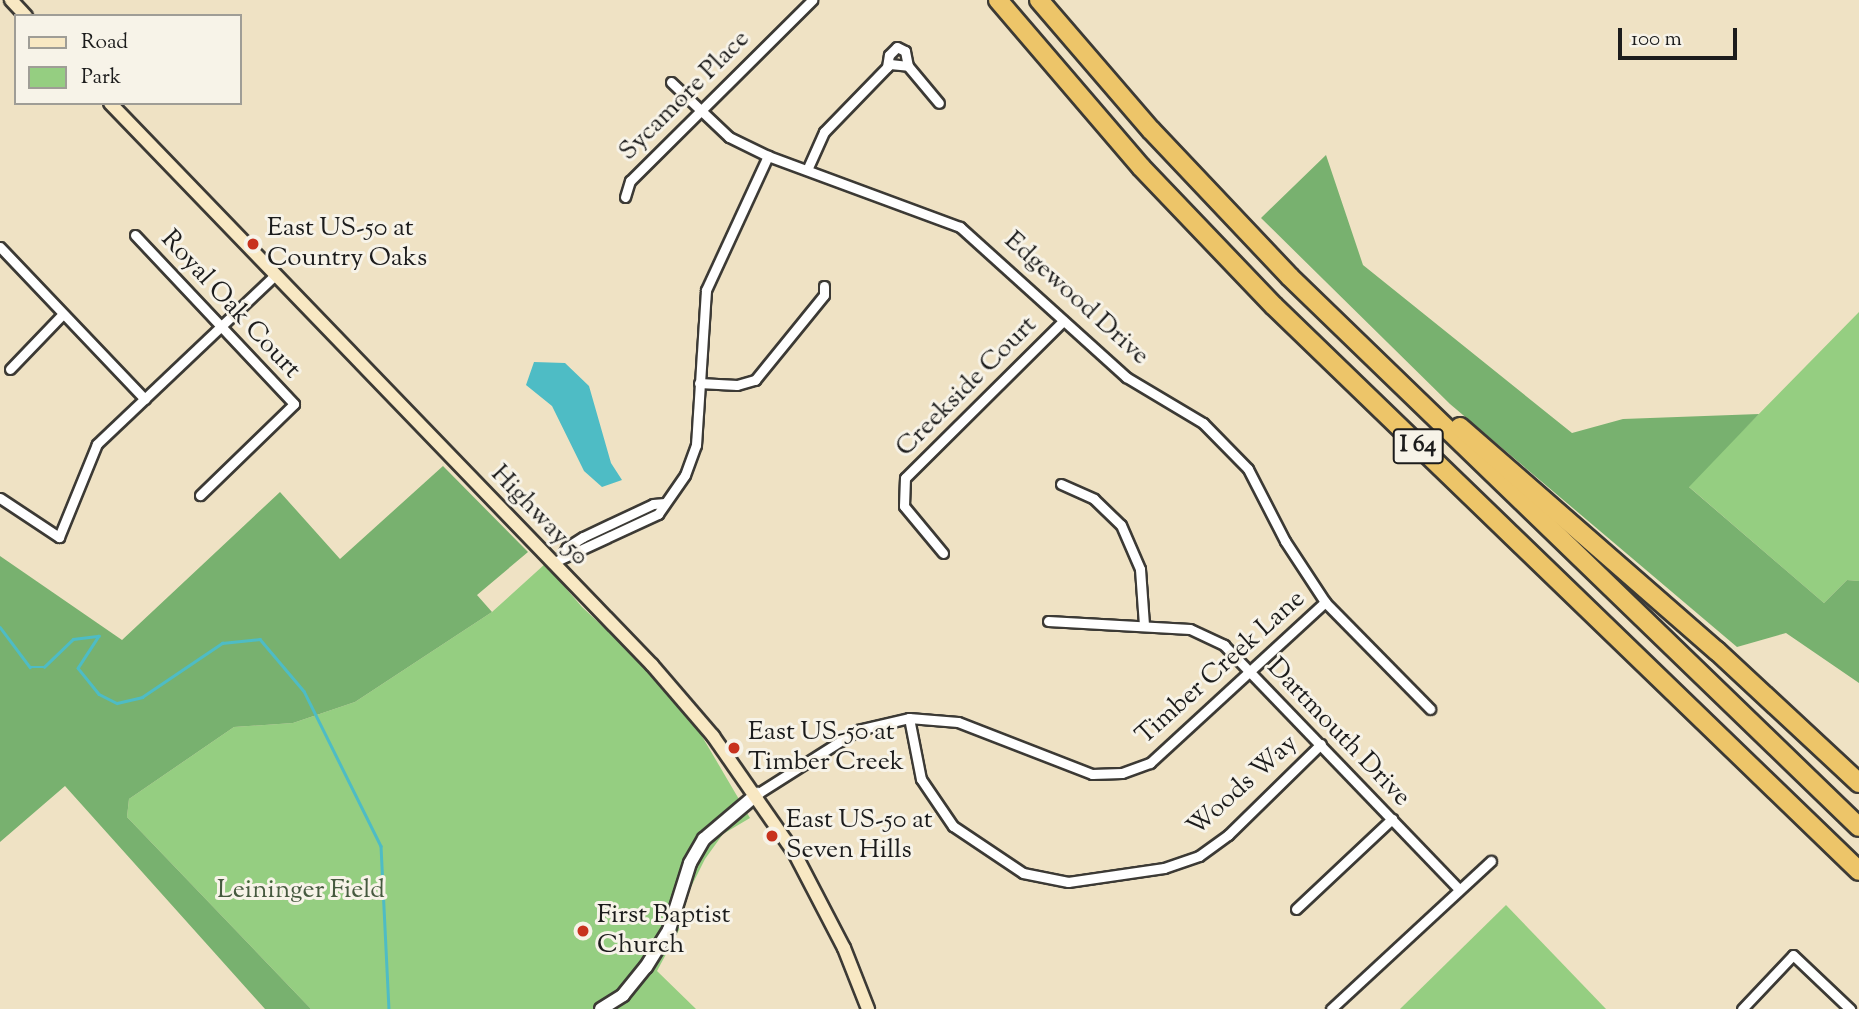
<!DOCTYPE html>
<html>
<head>
<meta charset="utf-8">
<style>
	body { margin:0 }
	#map { position:relative; width:1859px; height:1009px; overflow:hidden; background:#efe2c4; font-family:"Sorts Mill Goudy",serif }
	div>[style] { position:absolute }
	.green>* { inset:0; background:#95ce81 }
	.forest>* { inset:0; background:#78b16f }
	.water>* { inset:0; background:#4ebcc5 }
	.stream>* { height:2.5px; margin:-1.25px; padding:0 1.25px; transform-origin:1.25px; border-radius:1.25px; background:#4ebcc5 }
	.roads { filter:drop-shadow(2px 0 #3c3a35) drop-shadow(-2px 0 #3c3a35) drop-shadow(0 2px #3c3a35) drop-shadow(0 -2px #3c3a35) }
	.minor>* { height:9px; margin:-4.5px; padding:0 4.5px; transform-origin:4.5px; border-radius:4.5px; background:#fff }
	.tertiary>* { height:12px; margin:-6px; padding:0 6px; transform-origin:6px; border-radius:6px; background:#fff }
	.secondary>* { height:12px; margin:-6px; padding:0 6px; transform-origin:6px; border-radius:6px; background:#f8e8c3 }
	.motorway>* { height:18px; margin:-9px; padding:0 9px; transform-origin:9px; border-radius:9px; background:#edc569 }
	.dots>* { width:19px; height:19px; translate:-50% -50%; box-sizing:border-box; border:4px solid #f7f3e8; border-radius:50% }
	span { translate:-50% -50%; white-space:nowrap; text-align:center; line-height:1.15; -webkit-text-stroke:6px #f7f3e8; paint-order:stroke }
	.shield-label span { padding:2px 5px; background:#f7f3e8; border:2px solid; border-radius:5px; -webkit-text-stroke-width:0 }
	.shield-label { font-size:24px; color:#1c1c1c; font-weight:700 }
	.street-label { font-size:26px; color:#1c1c1c }
	.poi-label { font-size:26px; color:#1c1c1c }
	.left { translate:0 -50%; text-align:left }
	.park-label { font-size:26px; color:#465a3f }
	.legend { position:absolute; left:14px; top:14px; width:228px; height:91px; box-sizing:border-box; background:#f7f3e8; border:2px solid #9f9d96; margin:0; padding:9px 12px; list-style:none; font-size:21px; color:#1c1c1c }
	.legend li { display:flex; align-items:center; gap:14px; height:35px }
	.legend b { width:35px; border:2px solid #9f9d96 }
	.scale { position:absolute; left:1618px; top:28px; width:119px; height:32px; box-sizing:border-box; border:4px solid #1c1c1c; border-top:0; padding-left:9px; font-size:21px; line-height:24px; white-space:nowrap; color:#1c1c1c; -webkit-text-stroke:5px #f7f3e8; paint-order:stroke }
</style>
</head>
<body>
<div id="map">
	<div class="green">
		<div style="clip-path:polygon(1859px 312px,1859px 581px,1847px 580px,1824px 603px,1688px 486px)"></div>
		<div style="clip-path:polygon(545px 564px,582px 607px,657px 677px,693px 721px,750px 818px,723px 834px,705px 859px,688px 893px,680px 928px,657px 971px,696px 1009px,311px 1009px,127px 817px,129px 799px,234px 727px,293px 723px,355px 702px,492px 612px)"></div>
		<div style="clip-path:polygon(1506px 905px,1606px 1009px,1400px 1009px)"></div>
	</div>
	<div class="forest">
		<div style="clip-path:polygon(1326px 155px,1363px 265px,1572px 433px,1623px 419px,1759px 414px,1689px 487px,1824px 603px,1847px 580px,1859px 581px,1859px 683px,1786px 633px,1737px 647px,1450px 404px,1261px 218px)"></div>
		<div style="clip-path:polygon(443px 466px,528px 552px,477px 595px,492px 612px,355px 702px,293px 723px,234px 727px,129px 799px,127px 817px,311px 1009px,265px 1009px,65px 786px,0 842px,0 556px,122px 640px,280px 492px,340px 559px)"></div>
	</div>
	<div class="water">
		<div style="clip-path:polygon(534px 362px,565px 363px,589px 386px,611px 463px,622px 480px,602px 487px,584px 471px,552px 406px,526px 385px)"></div>
	</div>
	<div class="stream">
		<div style="left:0;top:627px;width:50px;rotate:53.1deg"></div>
		<div style="left:30px;top:667px;width:14px"></div>
		<div style="left:44px;top:667px;width:40px;rotate:-44deg"></div>
		<div style="left:73px;top:639px;width:26px;rotate:-7deg"></div>
		<div style="left:99px;top:636px;width:38px;rotate:123deg"></div>
		<div style="left:78px;top:668px;width:33px;rotate:51deg"></div>
		<div style="left:99px;top:694px;width:20px;rotate:27deg"></div>
		<div style="left:117px;top:703px;width:26px;rotate:-13deg"></div>
		<div style="left:142px;top:697px;width:97px;rotate:-34deg"></div>
		<div style="left:222px;top:643px;width:38px;rotate:-6deg"></div>
		<div style="left:260px;top:639px;width:68px;rotate:49.8deg"></div>
		<div style="left:304px;top:691px;width:173px;rotate:63.6deg"></div>
		<div style="left:381px;top:846px;width:163px;rotate:87.2deg"></div>
	</div>
	<div class="roads">
		<div class="minor">
			<div style="left:887px;top:67px;width:12px;rotate:-81deg"></div>
			<div style="left:889px;top:55px;width:11px;rotate:-45deg"></div>
			<div style="left:897px;top:47px;width:9px;rotate:27deg"></div>
			<div style="left:905px;top:51px;width:15px;rotate:79deg"></div>
			<div style="left:671px;top:82px;width:80px;rotate:43.5deg"></div>
			<div style="left:729px;top:137px;width:43px;rotate:26deg"></div>
			<div style="left:768px;top:156px;width:205px;rotate:20.3deg"></div>
			<div style="left:960px;top:227px;width:224px;rotate:42.1deg"></div>
			<div style="left:1126px;top:377px;width:90px;rotate:30.9deg"></div>
			<div style="left:1203px;top:423px;width:64px;rotate:45.6deg"></div>
			<div style="left:1248px;top:469px;width:81px;rotate:62.8deg"></div>
			<div style="left:1285px;top:541px;width:73px;rotate:56.7deg"></div>
			<div style="left:1325px;top:602px;width:150px;rotate:45.5deg"></div>
			<div style="left:807px;top:170px;width:42px;rotate:-65.9deg"></div>
			<div style="left:824px;top:132px;width:95px;rotate:-45.9deg"></div>
			<div style="left:890px;top:64px;width:18px;rotate:6deg"></div>
			<div style="left:908px;top:66px;width:48px;rotate:50deg"></div>
			<div style="left:625px;top:197px;width:17px;rotate:-73deg"></div>
			<div style="left:630px;top:181px;width:257px;rotate:-44.8deg"></div>
			<div style="left:135px;top:235px;width:232px;rotate:46.7deg"></div>
			<div style="left:294px;top:404px;width:131px;rotate:135.9deg"></div>
			<div style="left:0;top:247px;width:210px;rotate:46.4deg"></div>
			<div style="left:10px;top:369px;width:76px;rotate:-46.1deg"></div>
			<div style="left:699px;top:383px;width:38px;rotate:3deg"></div>
			<div style="left:737px;top:385px;width:19px;rotate:-16deg"></div>
			<div style="left:755px;top:380px;width:109px;rotate:-50.9deg"></div>
			<div style="left:824px;top:295px;width:9px;rotate:-90deg"></div>
			<div style="left:1061px;top:484px;width:36px;rotate:24deg"></div>
			<div style="left:1094px;top:499px;width:37px;rotate:44deg"></div>
			<div style="left:1121px;top:525px;width:48px;rotate:66.6deg"></div>
			<div style="left:1140px;top:569px;width:56px;rotate:85.9deg"></div>
			<div style="left:0;top:498px;width:71px;rotate:33.5deg"></div>
			<div style="left:59px;top:537px;width:100px;rotate:-67.8deg"></div>
			<div style="left:97px;top:444px;width:245px;rotate:-43.5deg"></div>
			<div style="left:943px;top:553px;width:61px;rotate:-129.7deg"></div>
			<div style="left:904px;top:506px;width:28px;rotate:-88deg"></div>
			<div style="left:905px;top:478px;width:223px;rotate:-44.8deg"></div>
			<div style="left:562px;top:556px;width:10px;rotate:-61deg"></div>
			<div style="left:567px;top:547px;width:19px;rotate:-32deg"></div>
			<div style="left:583px;top:537px;width:77px;rotate:-25.2deg"></div>
			<div style="left:653px;top:504px;width:12px;rotate:-5deg"></div>
			<div style="left:552px;top:563px;width:117px;rotate:-24.8deg"></div>
			<div style="left:658px;top:514px;width:47px;rotate:-55.3deg"></div>
			<div style="left:685px;top:475px;width:32px;rotate:-70deg"></div>
			<div style="left:696px;top:445px;width:155px;rotate:-86.3deg"></div>
			<div style="left:706px;top:290px;width:148px;rotate:-65.2deg"></div>
			<div style="left:1048px;top:621px;width:142px;rotate:3.2deg"></div>
			<div style="left:1190px;top:629px;width:38px;rotate:25deg"></div>
			<div style="left:1224px;top:645px;width:337px;rotate:46.1deg"></div>
			<div style="left:909px;top:718px;width:62px;rotate:78.9deg"></div>
			<div style="left:921px;top:779px;width:57px;rotate:55.8deg"></div>
			<div style="left:953px;top:826px;width:84px;rotate:33.9deg"></div>
			<div style="left:1023px;top:873px;width:46px;rotate:11.3deg"></div>
			<div style="left:1068px;top:882px;width:97px;rotate:-8.3deg"></div>
			<div style="left:1164px;top:868px;width:37px;rotate:-19deg"></div>
			<div style="left:1199px;top:856px;width:36px;rotate:-36deg"></div>
			<div style="left:1228px;top:835px;width:130px;rotate:-44.4deg"></div>
			<div style="left:757px;top:794px;width:120px;rotate:-32.4deg"></div>
			<div style="left:858px;top:730px;width:52px;rotate:-13.2deg"></div>
			<div style="left:909px;top:718px;width:49px;rotate:4.7deg"></div>
			<div style="left:958px;top:722px;width:144px;rotate:21.2deg"></div>
			<div style="left:1092px;top:774px;width:30px;rotate:-2deg"></div>
			<div style="left:1122px;top:773px;width:30px;rotate:-20deg"></div>
			<div style="left:1150px;top:763px;width:238px;rotate:-42.6deg"></div>
			<div style="left:1296px;top:909px;width:132px;rotate:-43.2deg"></div>
			<div style="left:1331px;top:1009px;width:218px;rotate:-42.8deg"></div>
			<div style="left:1742px;top:1009px;width:74px;rotate:-46.6deg"></div>
			<div style="left:1793px;top:955px;width:79px;rotate:43.5deg"></div>
		</div>
		<div class="tertiary">
			<div style="left:601px;top:1009px;width:26px;rotate:-32deg"></div>
			<div style="left:623px;top:995px;width:36px;rotate:-51deg"></div>
			<div style="left:646px;top:967px;width:44px;rotate:-58.1deg"></div>
			<div style="left:669px;top:930px;width:70px;rotate:-72.6deg"></div>
			<div style="left:690px;top:863px;width:28px;rotate:-60deg"></div>
			<div style="left:704px;top:839px;width:70px;rotate:-40.3deg"></div>
		</div>
		<div class="secondary">
			<div style="left:11px;top:0;width:22px;rotate:47deg"></div>
			<div style="left:110px;top:103px;width:781px;rotate:46.04deg"></div>
			<div style="left:652px;top:665px;width:94px;rotate:49.3deg"></div>
			<div style="left:713px;top:736px;width:144px;rotate:55.2deg"></div>
			<div style="left:795px;top:854px;width:106px;rotate:62.5deg"></div>
			<div style="left:844px;top:948px;width:66px;rotate:68.5deg"></div>
		</div>
		<div class="motorway">
			<div style="left:998px;top:0;width:220px;rotate:49.4deg"></div>
			<div style="left:1141px;top:167px;width:192px;rotate:46.3deg"></div>
			<div style="left:1274px;top:306px;width:813px;rotate:44deg"></div>
			<div style="left:1039px;top:0;width:172px;rotate:49.3deg"></div>
			<div style="left:1151px;top:130px;width:202px;rotate:46.6deg"></div>
			<div style="left:1290px;top:277px;width:791px;rotate:44.03deg"></div>
			<div style="left:1460px;top:427px;width:341px;rotate:41.1deg"></div>
			<div style="left:1717px;top:651px;width:194px;rotate:42.9deg"></div>
		</div>
	</div>
	<div class="dots">
		<div style="left:253px;top:244px;background:#c8321e"></div>
		<div style="left:734px;top:748px;background:#c8321e"></div>
		<div style="left:772px;top:836px;background:#c8321e"></div>
		<div style="left:583px;top:931px;background:#c8321e"></div>
	</div>
	<div class="shield-label">
		<span style="left:1418px;top:446px">I 64</span>
	</div>
	<div class="street-label">
		<span style="left:685px;top:96px;rotate:-45deg">Sycamore Place</span>
		<span style="left:1076px;top:299px;rotate:42deg">Edgewood Drive</span>
		<span style="left:230px;top:305px;rotate:47deg">Royal Oak Court</span>
		<span style="left:967px;top:387px;rotate:-45deg">Creekside Court</span>
		<span style="left:539px;top:516px;rotate:46deg">Highway 50</span>
		<span style="left:1221px;top:668px;rotate:-42deg">Timber Creek Lane</span>
		<span style="left:1338px;top:733px;rotate:46deg">Dartmouth Drive</span>
		<span style="left:1243px;top:786px;rotate:-42deg">Woods Way</span>
	</div>
	<div class="poi-label">
		<span class="left" style="left:267px;top:244px">East US-50 at<br>Country Oaks</span>
		<span class="left" style="left:748px;top:748px">East US-50 at<br>Timber Creek</span>
		<span class="left" style="left:786px;top:836px">East US-50 at<br>Seven Hills</span>
		<span class="left" style="left:597px;top:931px">First Baptist<br>Church</span>
	</div>
	<div class="park-label">
		<span style="left:301px;top:891px">Leininger Field</span>
	</div>
	<ul class="legend">
	<li><b style="height:9px;background:#f8e8c3"></b>Road</li>
	<li><b style="height:19px;background:#95ce81"></b>Park</li>
	</ul>
	<div class="scale">100 m</div>
</div>
</body>
</html>
